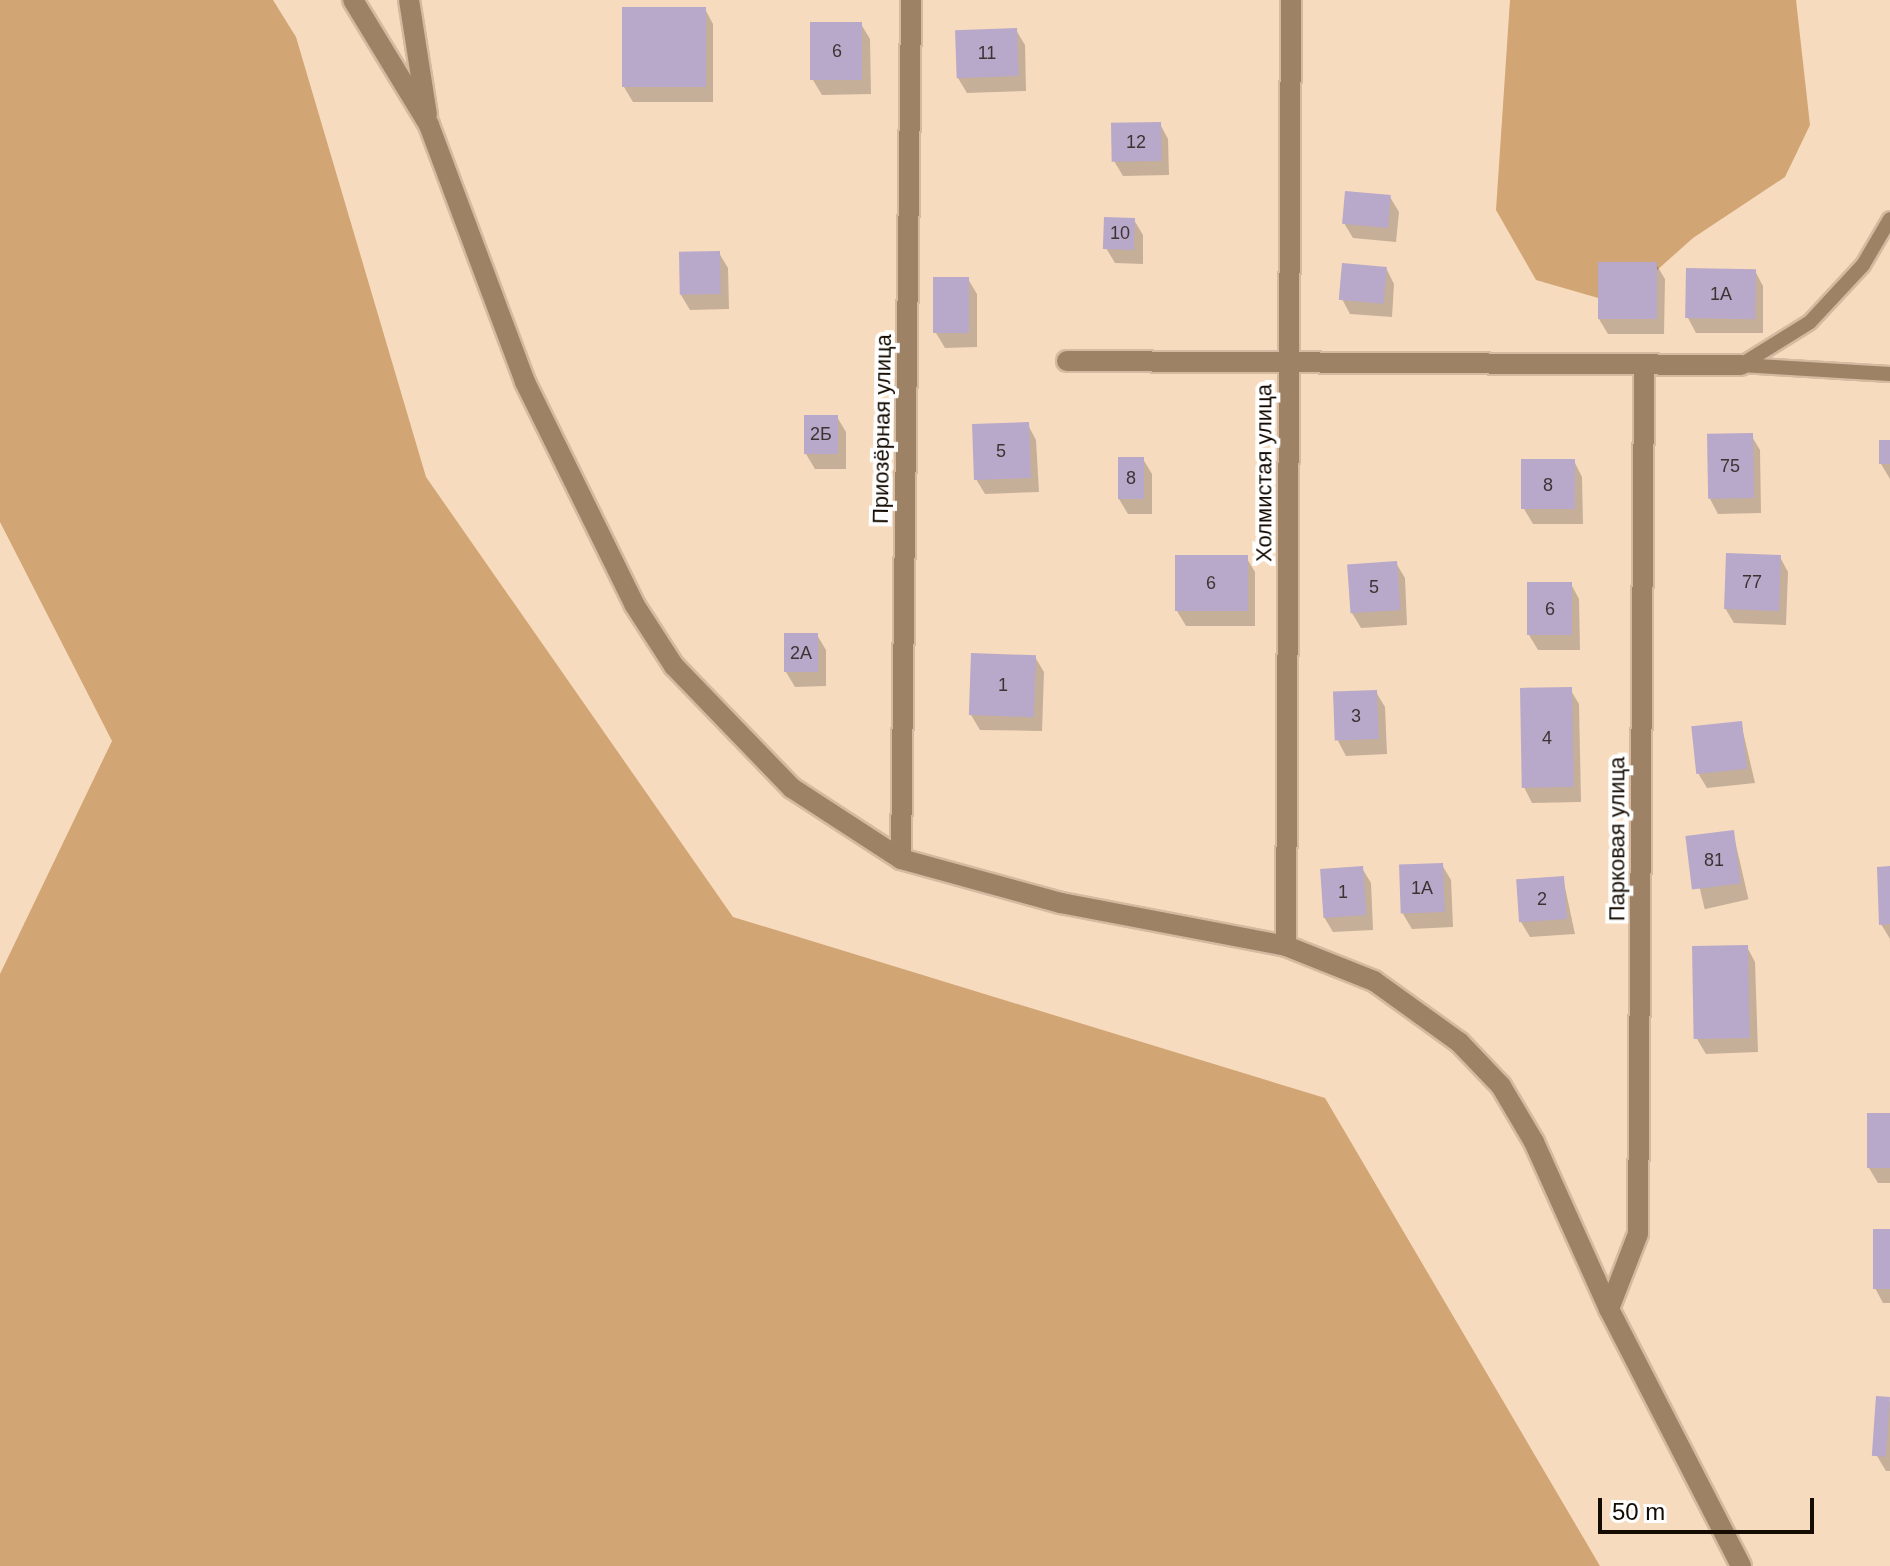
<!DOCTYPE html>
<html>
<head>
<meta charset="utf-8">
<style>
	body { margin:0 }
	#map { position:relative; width:1890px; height:1566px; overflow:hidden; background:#f7dbbe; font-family:Arial,sans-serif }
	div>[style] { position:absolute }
	.green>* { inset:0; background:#d2a574 }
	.shadow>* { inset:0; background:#0003; transform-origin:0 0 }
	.building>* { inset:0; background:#b8a8c9; transform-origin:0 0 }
	.roads { filter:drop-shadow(2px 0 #d3baa0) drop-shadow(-2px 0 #d3baa0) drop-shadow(0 2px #d3baa0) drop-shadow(0 -2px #d3baa0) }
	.service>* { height:14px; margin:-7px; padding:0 7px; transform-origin:7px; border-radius:7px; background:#9d8266 }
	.minor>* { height:20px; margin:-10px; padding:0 10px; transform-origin:10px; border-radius:10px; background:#9d8266 }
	span { translate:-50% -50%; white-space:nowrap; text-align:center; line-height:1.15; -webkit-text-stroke:8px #fff; paint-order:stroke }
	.number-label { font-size:18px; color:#3e3334 }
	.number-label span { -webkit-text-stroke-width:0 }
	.street-label { font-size:22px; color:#150c03 }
	.scale { position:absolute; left:1598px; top:1498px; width:216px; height:36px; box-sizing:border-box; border:4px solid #150c03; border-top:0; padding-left:10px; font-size:24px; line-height:28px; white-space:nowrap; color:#150c03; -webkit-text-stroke:6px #fff; paint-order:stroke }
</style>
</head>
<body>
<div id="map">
	<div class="green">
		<div style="clip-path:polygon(0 0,273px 0,296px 37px,426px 477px,733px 917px,1325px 1098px,1600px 1566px,0 1566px,0 974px,112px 741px,0 522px)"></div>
		<div style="clip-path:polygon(1510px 0,1796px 0,1810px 125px,1785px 177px,1693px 238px,1619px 304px,1536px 280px,1496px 210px)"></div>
	</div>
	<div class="shadow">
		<div style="clip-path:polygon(705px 9px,713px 24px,713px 102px,633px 102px,624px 87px)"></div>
		<div style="clip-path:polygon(861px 24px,870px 39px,871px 94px,822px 95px,813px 80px)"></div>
		<div style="clip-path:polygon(1016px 30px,1025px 45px,1026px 91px,967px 93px,958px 78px)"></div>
		<div style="clip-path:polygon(1160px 124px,1168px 139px,1169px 175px,1123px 176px,1114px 161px)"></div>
		<div style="clip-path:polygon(1390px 197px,1399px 212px,1396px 242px,1353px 238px,1344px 223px)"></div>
		<div style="clip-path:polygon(1134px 220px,1143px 235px,1143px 264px,1115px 263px,1106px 248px)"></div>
		<div style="clip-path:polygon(719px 253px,728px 268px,729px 309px,690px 310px,681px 295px)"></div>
		<div style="clip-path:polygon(1656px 264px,1665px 279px,1664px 334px,1608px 334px,1599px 319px)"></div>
		<div style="clip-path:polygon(1386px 268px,1394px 284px,1392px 317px,1350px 314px,1342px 299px)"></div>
		<div style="clip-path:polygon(1755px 271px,1763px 286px,1763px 333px,1696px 333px,1688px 318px)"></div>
		<div style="clip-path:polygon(968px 279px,977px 294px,977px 347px,945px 348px,936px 333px)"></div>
		<div style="clip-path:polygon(837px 417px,846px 432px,846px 469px,815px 469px,806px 454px)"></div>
		<div style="clip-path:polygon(1028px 425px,1036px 440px,1039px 492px,985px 494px,976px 479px)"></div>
		<div style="clip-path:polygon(1751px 435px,1760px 450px,1761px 513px,1718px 514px,1710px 499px)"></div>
		<div style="clip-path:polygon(1890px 442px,1890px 479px,1881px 464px)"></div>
		<div style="clip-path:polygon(1143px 459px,1152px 474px,1152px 514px,1128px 514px,1119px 499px)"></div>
		<div style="clip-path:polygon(1574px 461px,1582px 477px,1583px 524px,1533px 524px,1524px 509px)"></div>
		<div style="clip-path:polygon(1246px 557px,1255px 572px,1255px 626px,1186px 626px,1177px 611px)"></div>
		<div style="clip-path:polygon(1780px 557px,1788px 572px,1786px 625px,1734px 623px,1725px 608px)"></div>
		<div style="clip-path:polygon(1396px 563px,1405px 578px,1407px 625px,1361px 628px,1352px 613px)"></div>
		<div style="clip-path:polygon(1571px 584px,1579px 599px,1580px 650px,1538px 650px,1529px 635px)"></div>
		<div style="clip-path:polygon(817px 635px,826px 650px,826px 686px,795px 687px,786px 672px)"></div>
		<div style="clip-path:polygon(1035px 657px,1044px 672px,1042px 731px,980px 730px,971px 715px)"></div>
		<div style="clip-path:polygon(1570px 689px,1579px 704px,1581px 802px,1532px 803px,1524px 787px)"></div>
		<div style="clip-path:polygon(1376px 692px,1385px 707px,1387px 754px,1346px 756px,1338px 741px)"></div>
		<div style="clip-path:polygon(1741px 723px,1755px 783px,1707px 788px,1698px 773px)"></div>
		<div style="left:1733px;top:832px;width:69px;height:45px;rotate:77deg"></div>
		<div style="clip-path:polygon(1442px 865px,1451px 880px,1453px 927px,1412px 929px,1403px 914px)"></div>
		<div style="clip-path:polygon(1362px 868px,1371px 883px,1373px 930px,1333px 932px,1324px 917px)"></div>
		<div style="clip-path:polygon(1890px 868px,1890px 939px,1881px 924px)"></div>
		<div style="clip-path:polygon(1563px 878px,1575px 934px,1530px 937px,1521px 922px)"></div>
		<div style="clip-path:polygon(1747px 947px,1755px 962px,1758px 1052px,1706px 1054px,1697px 1039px)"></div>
		<div style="clip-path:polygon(1890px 1115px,1890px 1183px,1878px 1183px,1869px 1168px)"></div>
		<div style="clip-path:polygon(1890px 1231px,1890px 1303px,1883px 1303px,1875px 1288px)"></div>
		<div style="clip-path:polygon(1890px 1399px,1890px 1471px,1886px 1471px,1877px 1456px)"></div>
	</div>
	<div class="building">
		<div style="left:622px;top:7px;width:84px;height:80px"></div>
		<div style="left:810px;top:22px;width:52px;height:58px"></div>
		<div style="left:1017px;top:28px;width:48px;height:62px;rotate:88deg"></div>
		<div style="left:1161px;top:122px;width:39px;height:50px;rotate:89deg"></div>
		<div style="left:1345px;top:191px;width:46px;height:33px;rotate:5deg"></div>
		<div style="left:1104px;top:217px;width:31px;height:32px;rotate:2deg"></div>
		<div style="left:720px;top:251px;width:43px;height:41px;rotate:89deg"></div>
		<div style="left:1598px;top:262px;width:59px;height:57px"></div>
		<div style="left:1342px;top:263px;width:45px;height:37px;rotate:5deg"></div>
		<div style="left:1686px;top:268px;width:70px;height:50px;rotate:1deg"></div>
		<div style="left:933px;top:277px;width:36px;height:56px"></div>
		<div style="left:804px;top:415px;width:34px;height:39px"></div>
		<div style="left:1029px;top:422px;width:56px;height:57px;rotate:88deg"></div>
		<div style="left:1753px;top:433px;width:65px;height:46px;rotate:89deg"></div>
		<div style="left:1879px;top:440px;width:11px;height:24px"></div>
		<div style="left:1118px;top:457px;width:26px;height:42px"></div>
		<div style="left:1575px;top:459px;width:50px;height:54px;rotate:90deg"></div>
		<div style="left:1726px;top:553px;width:55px;height:56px;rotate:2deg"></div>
		<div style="left:1175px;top:555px;width:73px;height:56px"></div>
		<div style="left:1397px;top:561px;width:49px;height:50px;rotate:86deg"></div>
		<div style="left:1572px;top:582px;width:53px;height:45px;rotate:90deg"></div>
		<div style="left:784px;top:633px;width:34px;height:39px"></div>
		<div style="left:971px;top:653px;width:65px;height:62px;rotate:2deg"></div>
		<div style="left:1572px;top:687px;width:100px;height:52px;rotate:89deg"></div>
		<div style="left:1377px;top:690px;width:49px;height:44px;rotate:88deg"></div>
		<div style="left:1742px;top:721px;width:48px;height:51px;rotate:84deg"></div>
		<div style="left:1734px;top:830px;width:54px;height:49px;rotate:83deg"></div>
		<div style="left:1443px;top:863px;width:49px;height:44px;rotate:88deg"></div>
		<div style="left:1363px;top:866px;width:49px;height:43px;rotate:86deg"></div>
		<div style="clip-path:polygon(1890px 866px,1890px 924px,1879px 925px,1877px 867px)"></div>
		<div style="left:1564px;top:876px;width:43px;height:48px;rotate:86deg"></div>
		<div style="left:1748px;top:945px;width:93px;height:56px;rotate:89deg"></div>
		<div style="left:1867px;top:1113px;width:23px;height:55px"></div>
		<div style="left:1873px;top:1229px;width:17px;height:60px"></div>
		<div style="left:1876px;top:1396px;width:14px;height:60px;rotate:4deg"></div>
	</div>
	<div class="roads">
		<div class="service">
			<div style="left:1741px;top:365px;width:81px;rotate:-31.9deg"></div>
			<div style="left:1810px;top:322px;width:78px;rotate:-47.1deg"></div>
			<div style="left:1863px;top:265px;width:53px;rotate:-59.6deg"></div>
			<div style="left:1741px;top:365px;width:149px;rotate:3.5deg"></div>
		</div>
		<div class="minor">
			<div style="left:353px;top:0;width:146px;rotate:58.7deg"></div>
			<div style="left:429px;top:125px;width:274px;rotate:69.5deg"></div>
			<div style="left:525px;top:382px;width:247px;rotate:63.8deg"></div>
			<div style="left:634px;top:604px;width:74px;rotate:57.2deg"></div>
			<div style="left:674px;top:666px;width:170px;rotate:46deg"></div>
			<div style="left:792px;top:788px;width:130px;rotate:33.1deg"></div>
			<div style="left:901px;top:859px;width:166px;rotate:15.4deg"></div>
			<div style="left:1061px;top:903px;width:229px;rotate:10.8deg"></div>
			<div style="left:1286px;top:946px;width:95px;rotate:21.7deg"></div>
			<div style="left:1374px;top:981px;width:105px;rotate:35.7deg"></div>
			<div style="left:1459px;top:1042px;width:61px;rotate:46.3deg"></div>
			<div style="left:1501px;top:1086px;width:65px;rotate:59.5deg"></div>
			<div style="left:1534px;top:1142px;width:183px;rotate:65.8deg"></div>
			<div style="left:1609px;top:1309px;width:289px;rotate:62.8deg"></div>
			<div style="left:409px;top:0;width:116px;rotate:81.1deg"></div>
			<div style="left:1067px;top:361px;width:674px;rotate:0.34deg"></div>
			<div style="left:901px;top:859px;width:859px;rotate:-89.33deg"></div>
			<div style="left:1286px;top:946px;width:946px;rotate:-89.7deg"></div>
			<div style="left:1609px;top:1309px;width:80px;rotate:-68.9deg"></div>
			<div style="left:1638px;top:1234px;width:870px;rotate:-89.6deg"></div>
		</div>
	</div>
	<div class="number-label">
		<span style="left:837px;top:51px">6</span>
		<span style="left:987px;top:53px">11</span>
		<span style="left:1136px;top:142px">12</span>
		<span style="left:1120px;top:233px">10</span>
		<span style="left:1721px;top:294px">1А</span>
		<span style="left:821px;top:434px">2Б</span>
		<span style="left:1001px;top:451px">5</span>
		<span style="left:1730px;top:466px">75</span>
		<span style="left:1131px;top:478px">8</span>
		<span style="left:1548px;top:485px">8</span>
		<span style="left:1752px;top:582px">77</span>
		<span style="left:1211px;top:583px">6</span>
		<span style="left:1374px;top:587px">5</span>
		<span style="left:1550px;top:609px">6</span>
		<span style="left:801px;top:653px">2А</span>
		<span style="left:1003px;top:685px">1</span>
		<span style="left:1356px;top:716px">3</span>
		<span style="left:1547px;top:738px">4</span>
		<span style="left:1714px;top:860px">81</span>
		<span style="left:1422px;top:888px">1А</span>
		<span style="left:1343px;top:892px">1</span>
		<span style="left:1542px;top:899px">2</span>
	</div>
	<div class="street-label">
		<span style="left:882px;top:429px;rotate:-89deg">Приозёрная улица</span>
		<span style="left:1264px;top:473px;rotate:-90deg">Холмистая улица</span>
		<span style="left:1617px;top:839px;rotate:-90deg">Парковая улица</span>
	</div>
	<div class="scale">50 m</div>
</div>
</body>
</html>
